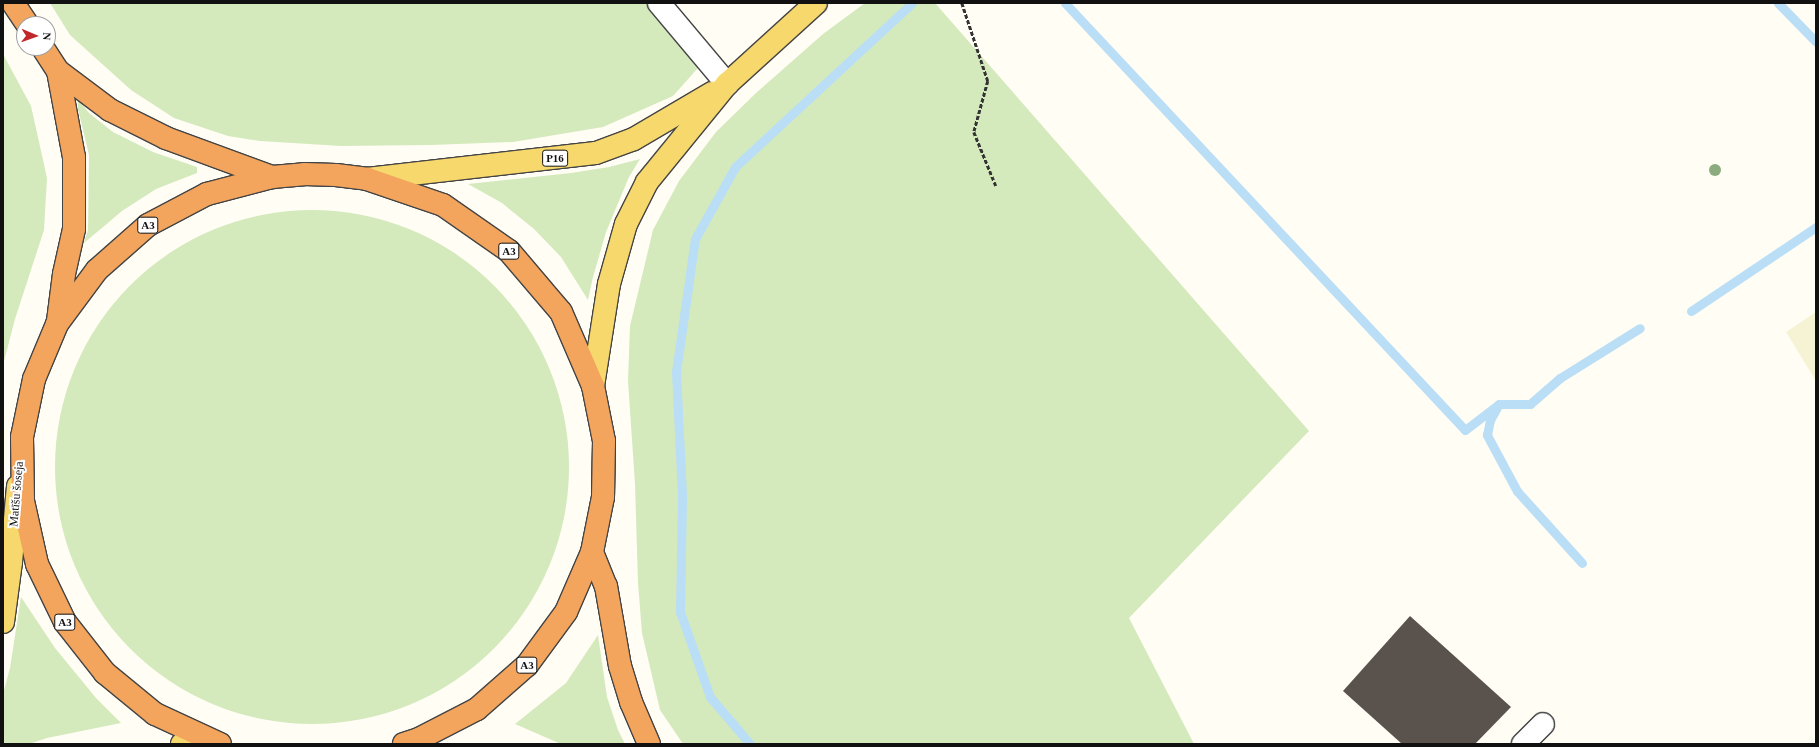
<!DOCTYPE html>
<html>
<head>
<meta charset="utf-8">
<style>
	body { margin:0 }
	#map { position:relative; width:1819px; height:747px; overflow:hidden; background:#fffdf4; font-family:Georgia,serif }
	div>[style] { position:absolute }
	.farmland>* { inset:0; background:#f5f3d4 }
	.green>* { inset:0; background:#d4eabd }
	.round { border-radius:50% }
	.stream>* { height:9px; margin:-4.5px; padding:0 4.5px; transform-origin:4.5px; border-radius:4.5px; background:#b9def6 }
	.building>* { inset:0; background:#59524d }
	.path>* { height:2.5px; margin-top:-1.25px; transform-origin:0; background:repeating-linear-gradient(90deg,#333 0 4px,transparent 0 6px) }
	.roads { filter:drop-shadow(1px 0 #444) drop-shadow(-1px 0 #444) drop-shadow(0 1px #444) drop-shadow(0 -1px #444) }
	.minor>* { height:22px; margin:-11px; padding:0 11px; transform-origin:11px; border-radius:11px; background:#fff }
	.major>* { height:22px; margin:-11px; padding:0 11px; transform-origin:11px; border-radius:11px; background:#f7d86c }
	.highway>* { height:22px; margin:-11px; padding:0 11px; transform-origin:11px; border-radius:11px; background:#f3a55e }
	.trees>* { width:12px; height:12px; margin:-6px; border-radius:50%; background:#8cac7f }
	span { translate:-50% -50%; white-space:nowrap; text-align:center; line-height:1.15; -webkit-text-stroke:4px #fff; paint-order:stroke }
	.shield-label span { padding:1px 3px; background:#fff; border:1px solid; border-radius:3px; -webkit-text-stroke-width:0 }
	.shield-label { font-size:11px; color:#111; font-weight:700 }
	.street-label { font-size:12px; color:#111 }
	.frame { position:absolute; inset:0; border:4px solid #111; pointer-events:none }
	.north { position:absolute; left:16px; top:16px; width:40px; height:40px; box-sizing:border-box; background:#fff; border:1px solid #a0a0a0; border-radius:50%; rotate:92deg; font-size:11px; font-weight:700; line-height:16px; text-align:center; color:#111 }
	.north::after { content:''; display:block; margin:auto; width:14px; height:18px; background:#c1282c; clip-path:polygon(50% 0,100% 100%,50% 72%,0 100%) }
</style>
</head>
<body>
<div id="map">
	<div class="farmland">
		<div style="clip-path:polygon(1816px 312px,1816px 381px,1786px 332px)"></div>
	</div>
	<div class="green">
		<div style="clip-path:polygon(50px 3px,650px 3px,695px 55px,697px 69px,673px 96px,603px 127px,513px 142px,431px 145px,341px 146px,260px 141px,228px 136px,174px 118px,131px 90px,70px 35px)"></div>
		<div style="clip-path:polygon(865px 3px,935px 3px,1309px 431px,1129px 618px,1194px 744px,683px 744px,660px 710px,642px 633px,638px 583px,635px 484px,628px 381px,630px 326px,653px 230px,679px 181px,716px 132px,756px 93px,823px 34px)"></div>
		<div style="clip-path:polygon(3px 54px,31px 106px,47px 178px,44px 230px,15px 319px,3px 365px)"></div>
		<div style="clip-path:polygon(78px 99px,89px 113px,113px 132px,153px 152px,197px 167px,197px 173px,156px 189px,122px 211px,84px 243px,88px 230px,89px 155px,78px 109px)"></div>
		<div style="clip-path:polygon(640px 159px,629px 177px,606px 232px,593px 277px,588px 300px,561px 257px,534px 229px,502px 203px,468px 184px,571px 173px,609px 167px)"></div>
		<div class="round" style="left:55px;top:210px;width:514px;height:514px"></div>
		<div style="clip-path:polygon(21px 597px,55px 648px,96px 698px,121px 723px,47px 738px,29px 744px,3px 744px,3px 694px,10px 668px)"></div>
		<div style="clip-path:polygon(598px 635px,607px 697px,618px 730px,625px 744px,561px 744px,515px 724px,566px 683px)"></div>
	</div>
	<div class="stream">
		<div style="left:1065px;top:3px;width:585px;rotate:46.87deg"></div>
		<div style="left:1465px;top:430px;width:43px;rotate:-37.4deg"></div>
		<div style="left:1778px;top:3px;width:54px;rotate:45.7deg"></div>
		<div style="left:1691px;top:311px;width:151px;rotate:-33.9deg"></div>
		<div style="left:1582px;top:563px;width:97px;rotate:-132.1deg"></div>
		<div style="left:1517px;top:491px;width:64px;rotate:-118.2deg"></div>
		<div style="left:1487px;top:435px;width:15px;rotate:-79deg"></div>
		<div style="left:1490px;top:420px;width:18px;rotate:-61deg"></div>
		<div style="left:1499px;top:404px;width:31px"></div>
		<div style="left:1530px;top:404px;width:40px;rotate:-41deg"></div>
		<div style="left:1560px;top:378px;width:94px;rotate:-32deg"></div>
		<div style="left:750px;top:744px;width:62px;rotate:-130.4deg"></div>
		<div style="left:710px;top:697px;width:90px;rotate:-109.4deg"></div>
		<div style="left:680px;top:612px;width:117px;rotate:-89deg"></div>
		<div style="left:682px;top:495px;width:123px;rotate:-92.8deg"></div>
		<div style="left:676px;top:372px;width:134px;rotate:-81.9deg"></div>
		<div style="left:695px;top:239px;width:82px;rotate:-60.9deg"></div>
		<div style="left:735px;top:167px;width:241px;rotate:-42.8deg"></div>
	</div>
	<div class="building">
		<div style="clip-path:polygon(1410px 616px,1511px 707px,1475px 744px,1402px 744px,1343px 691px)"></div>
	</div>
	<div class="path">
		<div style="left:962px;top:3px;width:82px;rotate:71.6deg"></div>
		<div style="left:988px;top:81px;width:53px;rotate:105.4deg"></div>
		<div style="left:974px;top:132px;width:58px;rotate:67.8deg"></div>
	</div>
	<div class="roads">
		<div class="minor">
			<div style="left:659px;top:3px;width:106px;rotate:50deg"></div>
			<div style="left:1523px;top:744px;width:28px;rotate:-45deg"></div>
		</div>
		<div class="major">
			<div style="left:367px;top:179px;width:230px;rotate:-6.5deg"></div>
			<div style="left:596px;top:153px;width:40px;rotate:-20.2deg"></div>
			<div style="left:634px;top:139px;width:91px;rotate:-30.5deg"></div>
			<div style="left:593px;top:386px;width:103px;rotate:-81.1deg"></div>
			<div style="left:609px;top:284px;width:62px;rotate:-74.2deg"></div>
			<div style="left:626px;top:224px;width:47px;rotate:-63.4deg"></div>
			<div style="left:647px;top:182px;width:127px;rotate:-50.8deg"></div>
			<div style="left:727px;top:84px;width:120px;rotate:-42.3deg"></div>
			<div style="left:3px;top:622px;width:61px;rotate:-82.4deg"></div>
			<div style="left:11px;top:562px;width:76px;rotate:-84.7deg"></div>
			<div style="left:182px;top:744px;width:31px;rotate:-4deg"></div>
		</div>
		<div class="highway">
			<div style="left:13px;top:3px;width:25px;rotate:56deg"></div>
			<div style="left:43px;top:48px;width:27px;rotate:57deg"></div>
			<div style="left:58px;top:71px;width:65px;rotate:36.9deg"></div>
			<div style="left:110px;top:110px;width:63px;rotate:26.6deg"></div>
			<div style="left:166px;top:138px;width:113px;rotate:20.2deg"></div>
			<div style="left:58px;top:71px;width:87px;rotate:79.5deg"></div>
			<div style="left:74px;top:157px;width:72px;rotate:90deg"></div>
			<div style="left:74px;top:229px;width:46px;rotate:102.5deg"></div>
			<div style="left:64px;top:274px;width:47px;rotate:97.3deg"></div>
			<div style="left:592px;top:552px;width:37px;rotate:68deg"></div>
			<div style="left:606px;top:586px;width:81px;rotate:80.1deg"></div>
			<div style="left:620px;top:666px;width:38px;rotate:73deg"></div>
			<div style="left:631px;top:702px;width:46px;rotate:66.8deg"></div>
			<div style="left:220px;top:744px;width:72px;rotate:-155.2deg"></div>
			<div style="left:155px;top:714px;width:65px;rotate:-140.6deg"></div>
			<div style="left:105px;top:673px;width:65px;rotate:-128.1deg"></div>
			<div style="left:65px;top:622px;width:64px;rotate:-115.8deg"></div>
			<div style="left:37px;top:564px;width:65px;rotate:-102.5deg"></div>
			<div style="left:23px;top:501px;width:64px;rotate:-90.9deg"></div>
			<div style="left:22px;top:437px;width:59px;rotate:-78.3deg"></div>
			<div style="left:34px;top:379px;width:60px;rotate:-67.3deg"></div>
			<div style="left:57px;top:324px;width:67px;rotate:-53.5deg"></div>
			<div style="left:97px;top:270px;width:68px;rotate:-41.4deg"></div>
			<div style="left:148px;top:225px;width:67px;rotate:-27.7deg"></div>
			<div style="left:207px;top:194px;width:67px;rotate:-14.7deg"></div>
			<div style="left:272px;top:177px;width:32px;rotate:-5deg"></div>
			<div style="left:304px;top:174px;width:32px;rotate:2deg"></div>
			<div style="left:336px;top:175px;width:31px;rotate:7deg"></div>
			<div style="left:367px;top:179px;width:80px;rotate:18.9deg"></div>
			<div style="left:443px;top:205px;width:80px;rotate:34.9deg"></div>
			<div style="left:509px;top:251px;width:80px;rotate:49.6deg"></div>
			<div style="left:561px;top:312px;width:81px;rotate:66.6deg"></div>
			<div style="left:593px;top:386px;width:56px;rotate:78.7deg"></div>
			<div style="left:604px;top:441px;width:56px;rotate:91deg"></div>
			<div style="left:603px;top:497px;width:56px;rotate:101.3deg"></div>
			<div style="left:592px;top:552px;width:65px;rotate:113.4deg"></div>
			<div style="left:566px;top:612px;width:66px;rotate:126.3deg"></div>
			<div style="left:527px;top:665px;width:67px;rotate:138.7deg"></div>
			<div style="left:477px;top:709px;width:65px;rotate:152.7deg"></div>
			<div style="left:419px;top:739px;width:16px;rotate:162deg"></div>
		</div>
	</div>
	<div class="trees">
		<div style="left:1715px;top:170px"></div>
	</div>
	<div class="shield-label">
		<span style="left:555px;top:158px">P16</span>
		<span style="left:148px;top:225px">A3</span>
		<span style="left:509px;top:251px">A3</span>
		<span style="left:65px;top:622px">A3</span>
		<span style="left:527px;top:665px">A3</span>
	</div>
	<div class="street-label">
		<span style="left:17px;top:494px;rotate:-85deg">Matīšu šoseja</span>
	</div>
	<div class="frame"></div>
	<div class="north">N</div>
</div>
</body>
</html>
